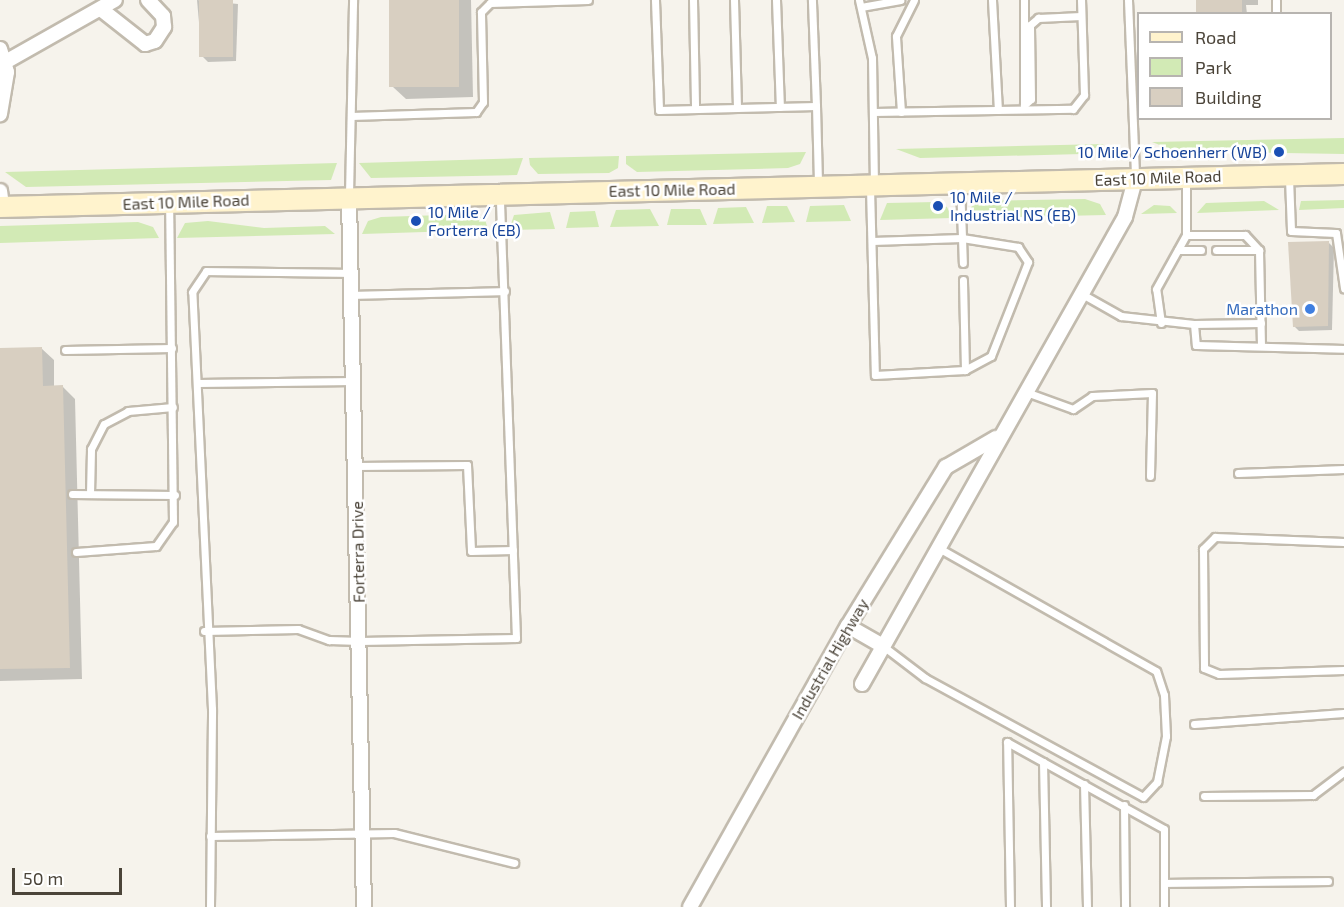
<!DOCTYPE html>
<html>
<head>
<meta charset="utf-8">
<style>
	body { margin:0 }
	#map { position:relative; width:1344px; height:907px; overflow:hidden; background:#f6f3ec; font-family:"Exo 2",sans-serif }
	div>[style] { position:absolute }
	.green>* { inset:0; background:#d2eab5 }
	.shadow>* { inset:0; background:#0003 }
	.building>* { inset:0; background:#d8cfc1; transform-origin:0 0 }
	.roads { filter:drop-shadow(2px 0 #c2bbae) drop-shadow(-2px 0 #c2bbae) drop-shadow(0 2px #c2bbae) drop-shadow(0 -2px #c2bbae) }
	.service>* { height:7px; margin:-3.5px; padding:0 3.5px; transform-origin:3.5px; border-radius:3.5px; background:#fff }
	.minor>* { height:14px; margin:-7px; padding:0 7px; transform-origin:7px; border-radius:7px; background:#fff }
	.secondary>* { height:20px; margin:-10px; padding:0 10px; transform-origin:10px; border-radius:10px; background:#fff3cd }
	.dots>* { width:16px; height:16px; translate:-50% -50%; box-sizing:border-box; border:3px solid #fff; border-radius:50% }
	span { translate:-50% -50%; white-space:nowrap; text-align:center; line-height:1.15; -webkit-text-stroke:5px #fff; paint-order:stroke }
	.transit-label { font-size:16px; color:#164399 }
	.right { translate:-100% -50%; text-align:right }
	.left { translate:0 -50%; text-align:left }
	.street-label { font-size:16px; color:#4b4439 }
	.shop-label { font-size:16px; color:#366cbe }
	.legend { position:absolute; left:1137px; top:12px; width:195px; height:108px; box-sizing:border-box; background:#fff; border:2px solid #b7b4b0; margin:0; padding:8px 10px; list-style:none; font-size:18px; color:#4b4439 }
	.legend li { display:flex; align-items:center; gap:12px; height:30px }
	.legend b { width:30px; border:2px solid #b7b4b0 }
	.scale { position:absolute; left:12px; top:868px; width:110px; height:27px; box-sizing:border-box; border:3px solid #4b4439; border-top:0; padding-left:8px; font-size:18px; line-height:21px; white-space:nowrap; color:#4b4439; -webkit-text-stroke:4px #fff; paint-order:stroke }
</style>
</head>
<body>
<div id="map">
	<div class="green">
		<div style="clip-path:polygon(1344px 138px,1344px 154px,1175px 151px,1152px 142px)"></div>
		<div style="clip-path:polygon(1104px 144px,1082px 154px,920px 158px,896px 149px)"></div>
		<div style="clip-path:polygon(806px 152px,800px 164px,788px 168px,637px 172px,626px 164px,626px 156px)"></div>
		<div style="clip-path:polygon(619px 156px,618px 168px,609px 173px,538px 174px,530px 165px,529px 158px)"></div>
		<div style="clip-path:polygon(523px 158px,517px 175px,371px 178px,359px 163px)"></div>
		<div style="clip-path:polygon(337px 163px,331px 180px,26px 187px,5px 172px)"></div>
		<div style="clip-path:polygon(1085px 199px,1100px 204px,1106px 215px,969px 218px,971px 207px,980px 201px)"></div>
		<div style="clip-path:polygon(1344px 200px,1344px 208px,1299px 210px,1301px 201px)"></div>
		<div style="clip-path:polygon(1264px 201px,1279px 210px,1197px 213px,1206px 203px)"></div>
		<div style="clip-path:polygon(936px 202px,947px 207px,952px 218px,880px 220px,887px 203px)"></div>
		<div style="clip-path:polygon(844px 205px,851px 221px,806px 222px,810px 206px)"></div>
		<div style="clip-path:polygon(1154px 205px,1170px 206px,1177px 213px,1141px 214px)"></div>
		<div style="clip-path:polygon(767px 206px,787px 206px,795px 222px,762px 223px)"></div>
		<div style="clip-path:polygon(746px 207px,754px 223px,713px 224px,718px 208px)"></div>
		<div style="clip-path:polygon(650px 209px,659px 226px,610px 227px,616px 210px)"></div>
		<div style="clip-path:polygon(671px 209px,700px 209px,707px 225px,667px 225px)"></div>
		<div style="clip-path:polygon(595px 211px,599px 227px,566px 228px,570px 212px)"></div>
		<div style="clip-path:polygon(550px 212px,555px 229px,509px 230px,514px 215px)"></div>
		<div style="clip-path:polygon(473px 214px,485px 219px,488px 230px,362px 234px,368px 221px,381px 217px)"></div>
		<div style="clip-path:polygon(208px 221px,264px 228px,325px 226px,335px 234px,177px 238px,185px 223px)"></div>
		<div style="clip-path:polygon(138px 222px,153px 227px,159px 238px,0 243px,0 226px)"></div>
	</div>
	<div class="shadow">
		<div style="clip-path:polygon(197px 0,238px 4px,236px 61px,208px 62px,202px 56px)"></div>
		<div style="clip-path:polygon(391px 0,471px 0,473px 97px,406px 99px,393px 87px)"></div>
		<div style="clip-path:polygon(1198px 0,1258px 0,1258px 5px,1246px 5px,1247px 14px,1200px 14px)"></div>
		<div style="clip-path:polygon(1329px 243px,1334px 248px,1332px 330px,1299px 331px,1294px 326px)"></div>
		<div style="clip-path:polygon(41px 348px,54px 360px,54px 387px,63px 387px,75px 399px,82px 679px,0 681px,0 349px)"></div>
	</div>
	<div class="building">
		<div style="left:199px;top:0;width:34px;height:57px"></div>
		<div style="left:389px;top:0;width:70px;height:87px"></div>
		<div style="left:1196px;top:0;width:46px;height:12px"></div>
		<div style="clip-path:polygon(1329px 241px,1328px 326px,1293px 327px,1288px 242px)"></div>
		<div style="clip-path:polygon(42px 347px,43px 386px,63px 385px,70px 668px,0 669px,0 348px)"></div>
	</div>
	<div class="roads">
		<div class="service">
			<div style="left:655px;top:0;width:110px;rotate:87.9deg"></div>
			<div style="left:659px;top:110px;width:157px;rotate:-1.5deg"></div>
			<div style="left:816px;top:106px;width:106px;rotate:-92.2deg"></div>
			<div style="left:693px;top:0;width:109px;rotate:88.9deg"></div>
			<div style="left:734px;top:0;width:108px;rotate:88.4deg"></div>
			<div style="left:776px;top:0;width:107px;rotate:87.9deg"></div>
			<div style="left:859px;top:0;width:59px;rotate:77.4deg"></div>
			<div style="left:872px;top:58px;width:127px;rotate:89.1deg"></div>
			<div style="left:992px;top:0;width:110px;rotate:86.9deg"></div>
			<div style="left:1128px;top:0;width:177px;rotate:87.7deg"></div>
			<div style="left:1276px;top:0;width:14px;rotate:90deg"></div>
			<div style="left:861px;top:7px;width:40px;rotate:-10deg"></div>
			<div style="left:1024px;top:105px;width:9px;rotate:-41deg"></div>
			<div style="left:1031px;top:99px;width:74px;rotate:-90.8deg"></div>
			<div style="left:1030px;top:25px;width:11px;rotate:-41deg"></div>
			<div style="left:1038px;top:18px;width:43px;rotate:-2.7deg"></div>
			<div style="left:816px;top:106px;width:79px;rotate:88.5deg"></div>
			<div style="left:1024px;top:107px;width:107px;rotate:-90deg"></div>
			<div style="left:873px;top:112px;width:200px;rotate:-0.9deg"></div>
			<div style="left:1073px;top:109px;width:18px;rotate:-52deg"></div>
			<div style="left:1084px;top:95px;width:95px;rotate:-91.8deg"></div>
			<div style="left:901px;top:112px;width:76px;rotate:-93.8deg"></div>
			<div style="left:896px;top:36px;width:40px;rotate:-63.4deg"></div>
			<div style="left:351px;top:116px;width:125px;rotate:-1.8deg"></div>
			<div style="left:476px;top:112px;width:12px;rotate:-55deg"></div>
			<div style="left:483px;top:102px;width:90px;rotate:-91.3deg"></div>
			<div style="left:481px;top:12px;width:13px;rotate:-45deg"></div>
			<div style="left:490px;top:3px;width:98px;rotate:-1.8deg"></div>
			<div style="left:1289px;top:178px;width:53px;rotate:87.8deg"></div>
			<div style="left:1291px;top:231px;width:45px;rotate:2.5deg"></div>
			<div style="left:1336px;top:233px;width:56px;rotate:81.7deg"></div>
			<div style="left:960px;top:185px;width:53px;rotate:87.8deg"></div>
			<div style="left:962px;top:238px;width:57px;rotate:9.1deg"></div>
			<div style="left:1018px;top:247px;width:18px;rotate:56deg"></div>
			<div style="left:1028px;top:262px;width:101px;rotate:111.5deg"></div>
			<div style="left:991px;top:356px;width:30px;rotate:152deg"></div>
			<div style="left:870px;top:188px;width:187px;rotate:88.5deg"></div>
			<div style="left:875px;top:375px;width:90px;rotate:-3.2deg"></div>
			<div style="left:965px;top:370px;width:90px;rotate:-91.3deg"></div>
			<div style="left:349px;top:195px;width:195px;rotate:-88.8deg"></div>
			<div style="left:1186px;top:235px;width:59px"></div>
			<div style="left:1245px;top:235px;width:21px;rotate:47deg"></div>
			<div style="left:1259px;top:250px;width:95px;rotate:88.8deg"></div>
			<div style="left:872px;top:241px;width:90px;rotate:-1.9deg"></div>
			<div style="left:962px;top:238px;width:25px;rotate:88deg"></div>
			<div style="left:1178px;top:250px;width:23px"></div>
			<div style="left:1216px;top:250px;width:43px"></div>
			<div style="left:1082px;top:294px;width:45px;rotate:29.4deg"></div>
			<div style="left:1121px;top:316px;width:73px;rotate:6.3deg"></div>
			<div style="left:1194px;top:324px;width:21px;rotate:85deg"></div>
			<div style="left:1196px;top:345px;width:148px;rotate:1.5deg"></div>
			<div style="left:353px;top:295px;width:152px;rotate:-1.5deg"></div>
			<div style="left:1161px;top:323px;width:34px;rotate:-98deg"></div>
			<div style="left:1156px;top:289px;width:62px;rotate:-60.9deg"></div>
			<div style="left:1186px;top:235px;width:55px;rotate:-90deg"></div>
			<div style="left:1194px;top:324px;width:67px;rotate:-0.9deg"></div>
			<div style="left:65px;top:350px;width:107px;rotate:-1.1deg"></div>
			<div style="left:198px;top:383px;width:156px;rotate:-0.7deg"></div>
			<div style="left:1026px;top:392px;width:50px;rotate:19.9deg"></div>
			<div style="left:1073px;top:409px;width:23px;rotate:-34deg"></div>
			<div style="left:1092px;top:396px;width:60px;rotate:-2.9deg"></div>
			<div style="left:1152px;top:393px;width:83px;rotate:91.4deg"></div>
			<div style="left:356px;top:466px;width:111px;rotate:-0.5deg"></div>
			<div style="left:467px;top:465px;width:86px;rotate:87.3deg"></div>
			<div style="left:471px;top:551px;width:42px;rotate:-1.4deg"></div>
			<div style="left:1238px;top:473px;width:106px;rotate:-2.2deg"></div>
			<div style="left:72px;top:494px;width:103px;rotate:0.6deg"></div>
			<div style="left:90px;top:494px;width:45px;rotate:-88.7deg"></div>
			<div style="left:91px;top:449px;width:28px;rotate:-63deg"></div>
			<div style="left:104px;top:424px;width:27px;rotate:-28deg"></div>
			<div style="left:128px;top:411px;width:45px;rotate:-5.1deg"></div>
			<div style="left:1344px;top:542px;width:129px;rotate:-177.8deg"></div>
			<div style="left:1215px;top:537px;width:17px;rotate:135deg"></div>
			<div style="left:1203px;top:549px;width:119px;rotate:89.5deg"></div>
			<div style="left:1204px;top:668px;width:16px;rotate:22deg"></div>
			<div style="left:1219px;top:674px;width:125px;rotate:-1.8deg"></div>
			<div style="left:76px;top:552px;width:80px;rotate:-4.3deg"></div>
			<div style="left:156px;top:546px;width:29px;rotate:-55deg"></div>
			<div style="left:173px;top:522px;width:317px;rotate:-90.7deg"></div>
			<div style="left:204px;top:631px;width:94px;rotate:-1.2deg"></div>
			<div style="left:298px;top:629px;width:33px;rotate:20deg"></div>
			<div style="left:329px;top:640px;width:31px;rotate:2deg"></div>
			<div style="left:360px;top:641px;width:156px;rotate:-1.1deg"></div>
			<div style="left:516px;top:638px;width:441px;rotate:-92.1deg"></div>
			<div style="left:883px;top:646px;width:53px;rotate:37.3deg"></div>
			<div style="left:925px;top:678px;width:248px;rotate:28.6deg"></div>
			<div style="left:1143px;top:797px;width:21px;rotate:-47deg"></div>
			<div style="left:1157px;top:782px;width:47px;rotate:-78.9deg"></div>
			<div style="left:1166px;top:736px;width:41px;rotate:-92.8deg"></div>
			<div style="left:1164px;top:695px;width:25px;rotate:-108deg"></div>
			<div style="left:1156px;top:671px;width:252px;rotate:-150.5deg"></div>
			<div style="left:1194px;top:724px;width:150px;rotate:-4.2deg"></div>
			<div style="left:1043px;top:762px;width:145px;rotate:88.8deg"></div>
			<div style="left:1084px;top:784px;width:123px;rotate:88.6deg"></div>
			<div style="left:1204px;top:796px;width:109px;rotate:-0.5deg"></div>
			<div style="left:1313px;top:795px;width:39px;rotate:-37deg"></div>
			<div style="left:1124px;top:805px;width:102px;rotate:89.4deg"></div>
			<div style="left:210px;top:836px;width:184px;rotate:-0.9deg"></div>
			<div style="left:394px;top:833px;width:124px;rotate:14deg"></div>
			<div style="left:1164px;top:883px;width:164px;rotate:-0.7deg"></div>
			<div style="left:210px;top:907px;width:198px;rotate:-89.4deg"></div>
			<div style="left:212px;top:709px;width:417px;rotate:-92.7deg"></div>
			<div style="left:192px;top:292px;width:25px;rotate:-56deg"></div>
			<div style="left:206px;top:271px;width:145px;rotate:0.8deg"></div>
			<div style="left:1010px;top:907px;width:165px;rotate:-91deg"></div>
			<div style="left:1007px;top:742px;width:179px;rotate:29deg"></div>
			<div style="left:1164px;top:829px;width:78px;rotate:90deg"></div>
		</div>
		<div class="minor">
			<div style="left:102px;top:10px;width:55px;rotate:38.3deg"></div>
			<div style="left:145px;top:44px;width:10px;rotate:-17deg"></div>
			<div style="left:155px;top:41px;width:17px;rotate:-57deg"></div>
			<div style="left:164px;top:27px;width:11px;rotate:-95deg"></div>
			<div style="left:163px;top:16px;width:22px;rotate:-133deg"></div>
			<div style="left:0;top:49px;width:24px;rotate:73deg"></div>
			<div style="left:7px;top:72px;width:43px;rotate:99.5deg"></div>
			<div style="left:0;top:65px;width:132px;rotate:-29.5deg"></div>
			<div style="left:0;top:191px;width:15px;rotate:82deg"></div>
			<div style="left:349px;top:198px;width:709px;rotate:88.79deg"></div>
			<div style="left:848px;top:626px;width:40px;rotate:29.7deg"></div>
			<div style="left:862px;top:684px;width:536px;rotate:-60.61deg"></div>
			<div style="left:1125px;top:217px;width:39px;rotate:-75deg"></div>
			<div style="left:690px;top:907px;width:322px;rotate:-60.7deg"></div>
			<div style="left:848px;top:626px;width:187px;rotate:-58.4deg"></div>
			<div style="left:946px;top:467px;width:58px;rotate:-30.1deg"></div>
		</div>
		<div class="secondary">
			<div style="left:0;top:207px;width:1344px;rotate:-1.41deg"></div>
		</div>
	</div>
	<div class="dots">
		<div style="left:1279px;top:152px;background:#1a4fb4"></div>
		<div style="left:938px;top:206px;background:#1a4fb4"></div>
		<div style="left:416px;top:221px;background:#1a4fb4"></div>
		<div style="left:1310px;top:309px;background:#3f7fe0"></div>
	</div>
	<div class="transit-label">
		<span class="right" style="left:1267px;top:152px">10 Mile / Schoenherr (WB)</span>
		<span class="left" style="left:950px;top:206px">10 Mile /<br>Industrial NS (EB)</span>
		<span class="left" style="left:428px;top:221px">10 Mile /<br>Forterra (EB)</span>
	</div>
	<div class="street-label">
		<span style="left:1158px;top:178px;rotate:-2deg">East 10 Mile Road</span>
		<span style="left:672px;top:190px;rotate:-1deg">East 10 Mile Road</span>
		<span style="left:186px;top:202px;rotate:-2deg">East 10 Mile Road</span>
		<span style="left:358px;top:552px;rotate:-91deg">Forterra Drive</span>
		<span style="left:830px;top:659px;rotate:-60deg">Industrial Highway</span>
	</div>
	<div class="shop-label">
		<span class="right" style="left:1298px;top:309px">Marathon</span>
	</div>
	<ul class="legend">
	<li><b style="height:8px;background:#fff3cd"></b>Road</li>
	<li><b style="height:16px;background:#d2eab5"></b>Park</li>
	<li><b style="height:16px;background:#d8cfc1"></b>Building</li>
	</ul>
	<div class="scale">50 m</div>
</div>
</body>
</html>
